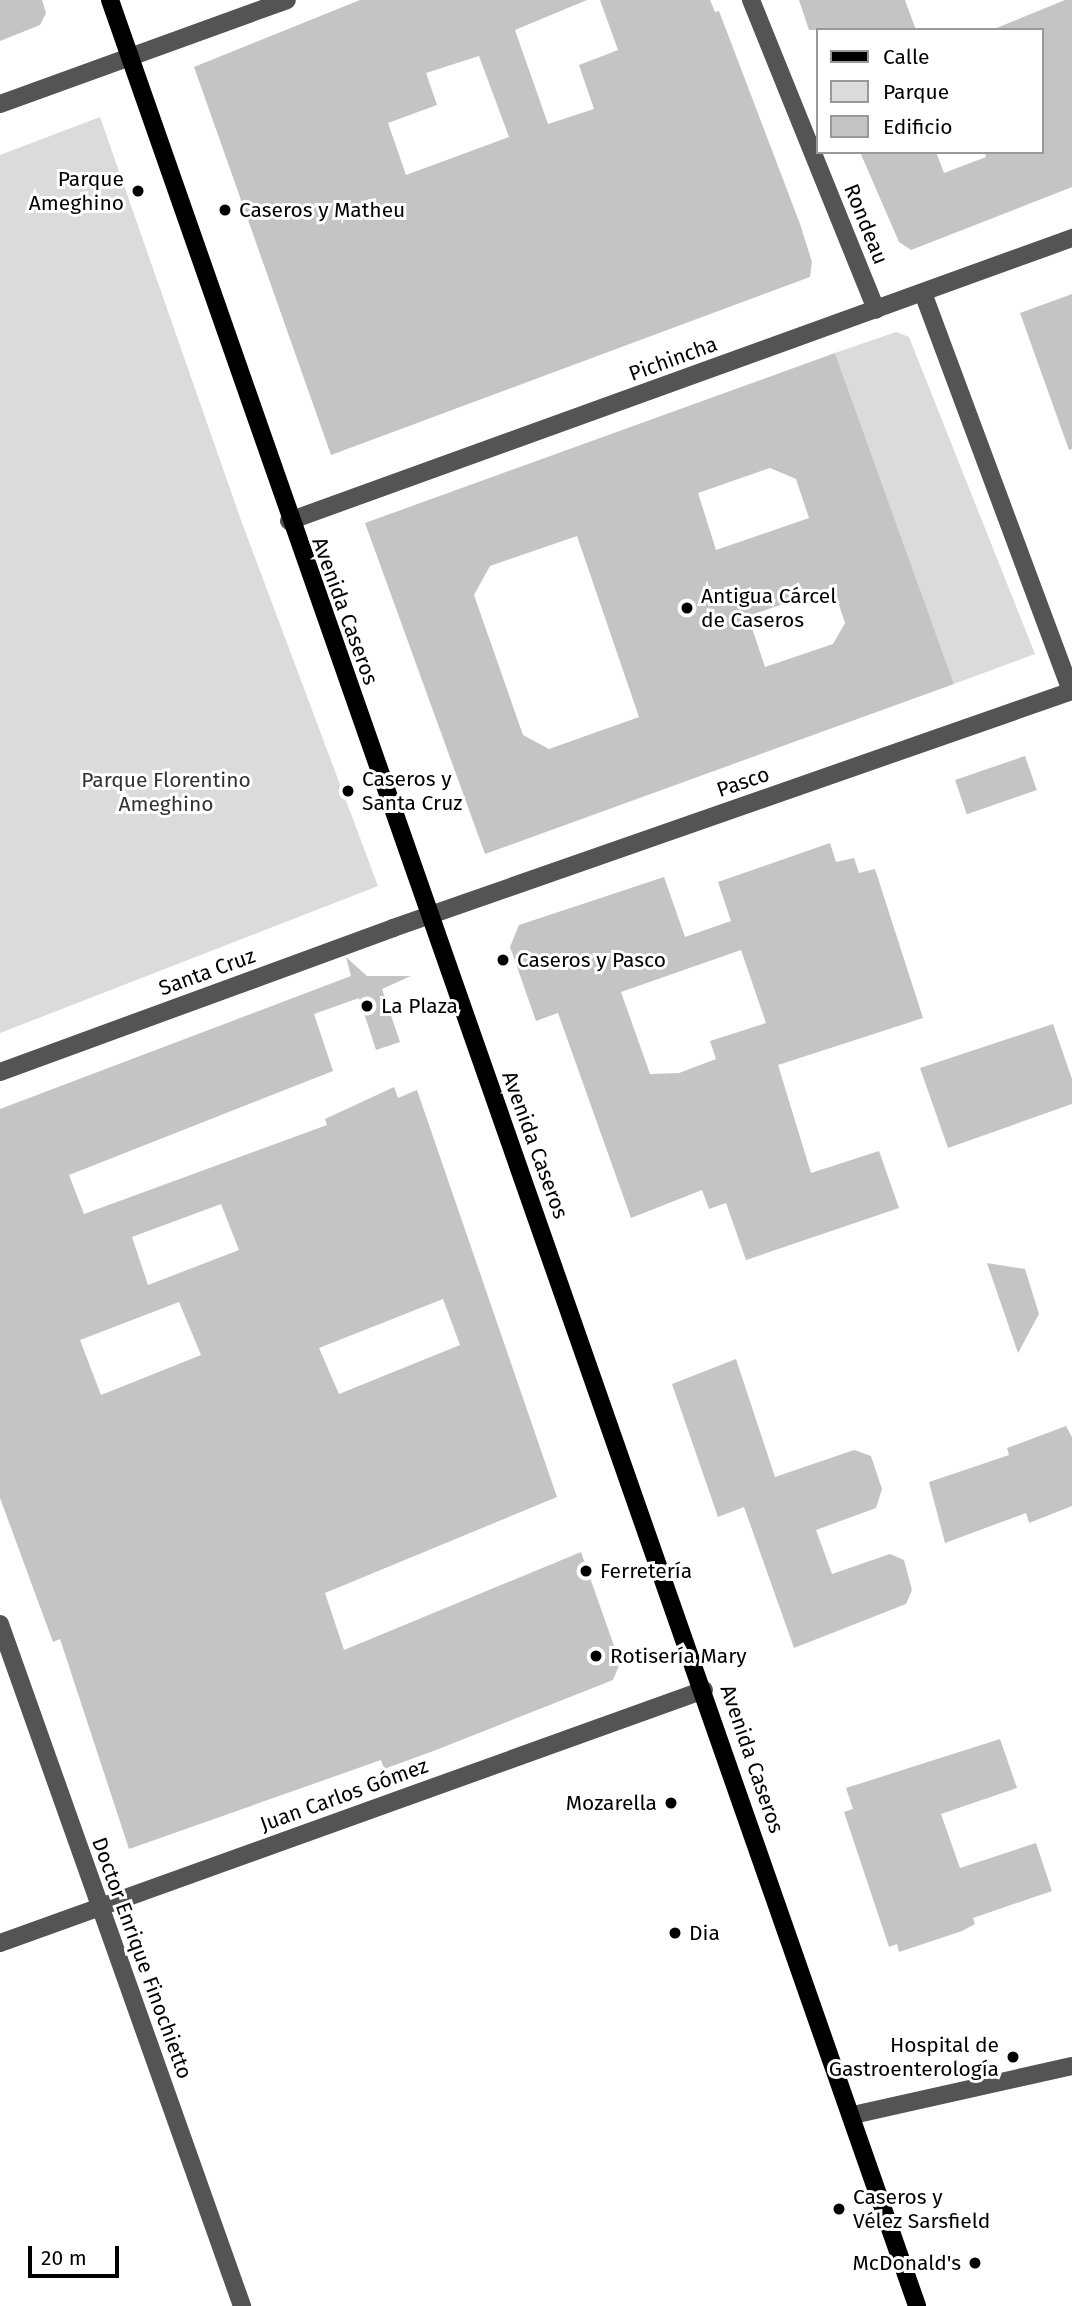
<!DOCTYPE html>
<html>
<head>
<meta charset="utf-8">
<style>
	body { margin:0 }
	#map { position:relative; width:1072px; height:2306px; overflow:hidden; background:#fff; font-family:"Fira Sans",sans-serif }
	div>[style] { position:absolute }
	.green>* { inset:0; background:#dbdbdb }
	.building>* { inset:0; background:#c4c4c4; transform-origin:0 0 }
	.minor>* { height:18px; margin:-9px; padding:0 9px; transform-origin:9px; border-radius:9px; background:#545454 }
	.major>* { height:18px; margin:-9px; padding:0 9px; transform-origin:9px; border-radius:9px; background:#000 }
	.dots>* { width:19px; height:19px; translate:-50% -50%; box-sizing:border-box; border:4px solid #fff; border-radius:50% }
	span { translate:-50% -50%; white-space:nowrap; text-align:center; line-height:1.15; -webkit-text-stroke:6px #fff; paint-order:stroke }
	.poi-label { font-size:21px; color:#000 }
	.right { translate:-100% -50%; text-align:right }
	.left { translate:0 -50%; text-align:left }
	.street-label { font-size:21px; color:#000 }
	.park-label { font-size:21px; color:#323232 }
	.legend { position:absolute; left:816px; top:28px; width:228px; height:126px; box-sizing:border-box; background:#fff; border:2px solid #999; margin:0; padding:9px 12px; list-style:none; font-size:21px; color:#000 }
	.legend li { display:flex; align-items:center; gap:14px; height:35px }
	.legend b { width:35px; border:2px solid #999 }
	.scale { position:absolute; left:28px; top:2246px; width:91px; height:32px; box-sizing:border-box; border:4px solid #000; border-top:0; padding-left:9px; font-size:21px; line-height:24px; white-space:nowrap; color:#000; -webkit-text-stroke:5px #fff; paint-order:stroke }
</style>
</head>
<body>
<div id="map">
	<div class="green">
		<div style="clip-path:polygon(100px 117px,242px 523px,378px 886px,0 1033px,0 155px)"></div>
		<div style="clip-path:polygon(896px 332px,909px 337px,1035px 654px,954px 684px,835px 353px)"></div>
	</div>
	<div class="building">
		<div style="clip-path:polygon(0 0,42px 0,46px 13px,40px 25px,0 41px)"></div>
		<div style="clip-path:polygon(evenodd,360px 0,587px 0,515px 30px,548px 124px,594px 109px,579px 65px,618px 50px,600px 0,710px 0,715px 12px,719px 11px,800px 224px,812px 262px,810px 277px,331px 455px,194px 67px,360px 0,479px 56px,509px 137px,406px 175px,388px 123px,437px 105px,426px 73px,479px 56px)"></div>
		<div style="clip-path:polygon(799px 0,905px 0,916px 30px,809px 30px)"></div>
		<div style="clip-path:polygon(1065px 0,1072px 0,1072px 187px,911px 250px,899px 242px,860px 152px,936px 152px,944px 173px,986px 157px,985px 152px,1042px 152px,1042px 30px,994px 29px)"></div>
		<div style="clip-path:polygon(1072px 294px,1072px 449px,1069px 450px,1020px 313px)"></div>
		<div style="clip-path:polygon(evenodd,835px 353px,954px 684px,485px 854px,365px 523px,835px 353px,770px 468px,796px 479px,809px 518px,716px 550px,698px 493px,770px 468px,835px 353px,577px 536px,639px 717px,549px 749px,523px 735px,474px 595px,490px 566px,577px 536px,835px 353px,833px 587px,845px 623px,833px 644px,765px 667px,748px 616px,833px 587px)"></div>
		<div style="left:1025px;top:756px;width:36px;height:74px;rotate:71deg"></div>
		<div style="clip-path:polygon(evenodd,830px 843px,836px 862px,854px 858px,859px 873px,875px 869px,923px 1018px,778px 1065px,811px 1173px,879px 1151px,899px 1208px,746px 1260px,726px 1203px,709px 1209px,702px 1190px,631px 1218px,558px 1013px,536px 1021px,510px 947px,519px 925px,664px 877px,685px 937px,731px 921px,718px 882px,830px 843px,741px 950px,766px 1023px,710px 1041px,716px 1059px,679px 1073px,650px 1074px,621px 992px,741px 950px)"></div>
		<div style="clip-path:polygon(evenodd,346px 957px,367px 976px,411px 976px,382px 989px,400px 1042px,376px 1050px,359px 998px,314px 1014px,333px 1071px,69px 1175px,84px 1214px,327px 1125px,325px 1119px,394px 1087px,398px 1098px,417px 1090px,557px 1497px,325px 1593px,344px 1650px,581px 1552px,620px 1663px,613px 1680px,436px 1750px,384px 1769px,381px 1760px,129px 1849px,60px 1639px,53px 1642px,0 1498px,0 1109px,351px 976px,346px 957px,221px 1204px,239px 1250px,148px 1285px,132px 1237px,221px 1204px,346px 957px,443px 1299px,460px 1345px,339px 1394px,319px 1348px,443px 1299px,346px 957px,179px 1302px,201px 1355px,101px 1395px,80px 1340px,179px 1302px)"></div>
		<div style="clip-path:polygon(1053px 1024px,1072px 1079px,1072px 1104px,948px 1148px,920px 1068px)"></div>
		<div style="clip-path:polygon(987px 1263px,1025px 1269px,1039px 1314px,1018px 1353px)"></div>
		<div style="clip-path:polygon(736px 1359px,775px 1477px,854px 1450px,871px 1456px,882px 1489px,876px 1508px,816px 1530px,832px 1574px,890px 1554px,904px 1560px,912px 1590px,906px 1604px,794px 1648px,744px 1507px,718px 1517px,672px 1384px)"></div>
		<div style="clip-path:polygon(1066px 1426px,1072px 1437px,1072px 1506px,1029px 1523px,1026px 1513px,945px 1543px,929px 1482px,1009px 1455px,1007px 1448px)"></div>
		<div style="clip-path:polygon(1000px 1739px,1017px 1788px,941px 1814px,960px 1868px,1036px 1843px,1052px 1891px,973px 1918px,975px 1924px,962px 1931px,899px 1952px,897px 1944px,889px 1947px,844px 1812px,853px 1809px,846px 1788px)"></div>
	</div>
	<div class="minor">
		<div style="left:751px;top:0;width:334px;rotate:68deg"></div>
		<div style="left:0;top:104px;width:305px;rotate:-19.9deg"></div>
		<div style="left:923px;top:293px;width:425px;rotate:69.6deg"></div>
		<div style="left:289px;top:521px;width:833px;rotate:-19.87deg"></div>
		<div style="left:0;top:1072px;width:419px;rotate:-20.1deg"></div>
		<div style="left:393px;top:928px;width:719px;rotate:-19.24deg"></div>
		<div style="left:0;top:1624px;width:724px;rotate:70.46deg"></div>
		<div style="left:0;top:1943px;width:748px;rotate:-19.77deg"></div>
		<div style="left:853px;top:2115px;width:224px;rotate:-12.6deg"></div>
	</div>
	<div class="major">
		<div style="left:110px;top:0;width:2443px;rotate:70.71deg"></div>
	</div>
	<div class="dots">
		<div style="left:138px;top:191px;background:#000"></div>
		<div style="left:225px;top:210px;background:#000"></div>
		<div style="left:687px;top:608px;background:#000"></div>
		<div style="left:348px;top:791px;background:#000"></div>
		<div style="left:503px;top:960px;background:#000"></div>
		<div style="left:367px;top:1006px;background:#000"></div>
		<div style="left:586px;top:1571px;background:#000"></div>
		<div style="left:596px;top:1656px;background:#000"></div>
		<div style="left:671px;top:1803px;background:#000"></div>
		<div style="left:675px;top:1933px;background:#000"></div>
		<div style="left:1013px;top:2057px;background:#000"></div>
		<div style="left:839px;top:2209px;background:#000"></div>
		<div style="left:975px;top:2263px;background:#000"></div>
	</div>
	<div class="poi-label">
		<span class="right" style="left:124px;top:191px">Parque<br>Ameghino</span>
		<span class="left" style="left:239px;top:210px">Caseros y Matheu</span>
		<span class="left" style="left:701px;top:608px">Antigua Cárcel<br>de Caseros</span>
		<span class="left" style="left:362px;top:791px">Caseros y<br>Santa Cruz</span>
		<span class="left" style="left:517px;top:960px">Caseros y Pasco</span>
		<span class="left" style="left:381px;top:1006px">La Plaza</span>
		<span class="left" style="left:600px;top:1571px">Ferretería</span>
		<span class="left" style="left:610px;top:1656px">Rotisería Mary</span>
		<span class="right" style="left:657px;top:1803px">Mozarella</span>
		<span class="left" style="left:689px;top:1933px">Dia</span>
		<span class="right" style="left:999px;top:2057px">Hospital de<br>Gastroenterología</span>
		<span class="left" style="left:853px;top:2209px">Caseros y<br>Vélez Sarsfield</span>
		<span class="right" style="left:961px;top:2263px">McDonald's</span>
	</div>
	<div class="street-label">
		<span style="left:866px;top:224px;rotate:68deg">Rondeau</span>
		<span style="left:673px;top:359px;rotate:-20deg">Pichincha</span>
		<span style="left:345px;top:611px;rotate:70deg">Avenida Caseros</span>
		<span style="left:743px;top:782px;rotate:-19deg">Pasco</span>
		<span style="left:207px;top:972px;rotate:-20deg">Santa Cruz</span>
		<span style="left:535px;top:1145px;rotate:70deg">Avenida Caseros</span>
		<span style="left:752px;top:1759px;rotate:71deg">Avenida Caseros</span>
		<span style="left:344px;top:1795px;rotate:-20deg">Juan Carlos Gómez</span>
		<span style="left:142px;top:1958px;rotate:70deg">Doctor Enrique Finochietto</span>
	</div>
	<div class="park-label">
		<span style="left:166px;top:792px">Parque Florentino<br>Ameghino</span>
	</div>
	<ul class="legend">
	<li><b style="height:9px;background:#000"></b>Calle</li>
	<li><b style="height:19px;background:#dbdbdb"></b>Parque</li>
	<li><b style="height:19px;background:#c4c4c4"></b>Edificio</li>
	</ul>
	<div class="scale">20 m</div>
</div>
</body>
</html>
